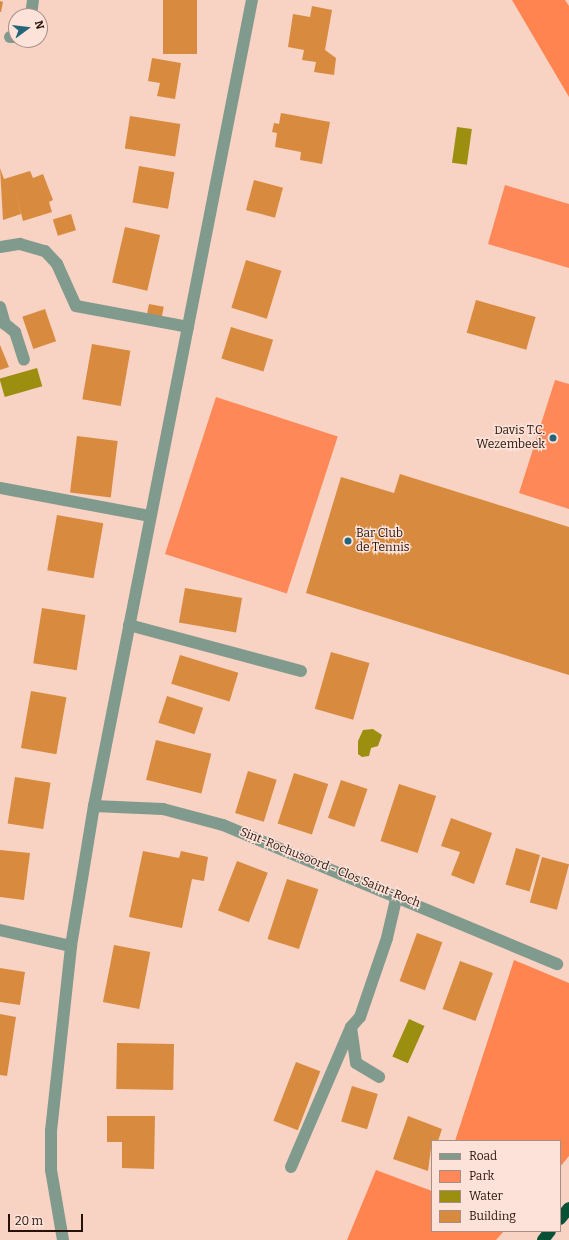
<!DOCTYPE html>
<html>
<head>
<meta charset="utf-8">
<style>
	body { margin:0 }
	#map { position:relative; width:569px; height:1240px; overflow:hidden; background:#f8d2c3; font-family:Bitter,serif }
	div>[style] { position:absolute }
	.green>* { inset:0; background:#fe8857; transform-origin:0 0 }
	.forest>* { inset:0; background:#ff8450 }
	.water>* { inset:0; background:#9c8e0f; transform-origin:0 0 }
	.building>* { inset:0; background:#d88b3e; transform-origin:0 0 }
	.minor>* { height:12px; margin:-6px; padding:0 6px; transform-origin:6px; border-radius:6px; background:#809a8d }
	.highway>* { height:12px; margin:-6px; padding:0 6px; transform-origin:6px; border-radius:6px; background:#085036 }
	.dots>* { width:11px; height:11px; translate:-50% -50%; box-sizing:border-box; border:2px solid #fce2d8; border-radius:50% }
	span { translate:-50% -50%; white-space:nowrap; text-align:center; line-height:1.15; -webkit-text-stroke:3px #fce2d8; paint-order:stroke }
	.poi-label { font-size:12px; color:#271209 }
	.right { translate:-100% -50%; text-align:right }
	.left { translate:0 -50%; text-align:left }
	.street-label { font-size:12px; color:#271209 }
	.legend { position:absolute; left:431px; top:1140px; width:130px; height:92px; box-sizing:border-box; background:#fce2d8; border:1px solid #a78f85; margin:0; padding:5px 7px; list-style:none; font-size:12px; color:#271209 }
	.legend li { display:flex; align-items:center; gap:8px; height:20px }
	.legend b { width:20px; border:1px solid #a78f85 }
	.north { position:absolute; left:8px; top:8px; width:40px; height:40px; box-sizing:border-box; background:#fce2d8; border:1px solid #a78f85; border-radius:50%; rotate:75deg; font-size:11px; font-weight:700; line-height:16px; text-align:center; color:#271209 }
	.north::after { content:''; display:block; margin:auto; width:14px; height:18px; background:#246579; clip-path:polygon(50% 0,100% 100%,50% 72%,0 100%) }
	.scale { position:absolute; left:8px; top:1214px; width:75px; height:18px; box-sizing:border-box; border:2px solid #271209; border-top:0; padding-left:5px; font-size:12px; line-height:14px; white-space:nowrap; color:#271209; -webkit-text-stroke:3px #fce2d8; paint-order:stroke }
</style>
</head>
<body>
<div id="map">
	<div class="green">
		<div style="clip-path:polygon(505px 185px,569px 204px,569px 268px,488px 244px)"></div>
		<div style="clip-path:polygon(555px 380px,569px 384px,569px 509px,519px 493px)"></div>
		<div style="left:216px;top:397px;width:128px;height:165px;rotate:18deg"></div>
	</div>
	<div class="forest">
		<div style="clip-path:polygon(512px 0,565px 0,569px 6px,569px 97px)"></div>
		<div style="clip-path:polygon(514px 960px,569px 983px,569px 1156px,560px 1167px,560px 1141px,455px 1141px)"></div>
		<div style="clip-path:polygon(376px 1170px,432px 1191px,432px 1231px,504px 1231px,496px 1240px,347px 1240px)"></div>
	</div>
	<div class="water">
		<div style="left:457px;top:127px;width:15px;height:36px;rotate:8deg"></div>
		<div style="left:37px;top:368px;width:19px;height:39px;rotate:74deg"></div>
		<div style="clip-path:polygon(373px 729px,382px 735px,378px 746px,371px 748px,369px 756px,362px 757px,358px 754px,358px 741px,363px 730px)"></div>
		<div style="left:409px;top:1019px;width:17px;height:41px;rotate:24deg"></div>
	</div>
	<div class="building">
		<div style="left:163px;top:0;width:34px;height:54px"></div>
		<div style="clip-path:polygon(0 1px,3px 2px,1px 12px,0 12px)"></div>
		<div style="clip-path:polygon(312px 6px,332px 10px,325px 50px,336px 58px,334px 75px,314px 72px,316px 62px,302px 60px,304px 50px,288px 47px,293px 14px,310px 17px)"></div>
		<div style="clip-path:polygon(152px 58px,181px 63px,175px 99px,157px 96px,160px 83px,148px 81px)"></div>
		<div style="clip-path:polygon(281px 113px,330px 122px,322px 164px,300px 160px,301px 152px,275px 147px,277px 133px,272px 132px,274px 123px,279px 124px)"></div>
		<div style="left:130px;top:116px;width:51px;height:33px;rotate:9deg"></div>
		<div style="left:139px;top:166px;width:36px;height:37px;rotate:10deg"></div>
		<div style="clip-path:polygon(0 168px,4px 179px,30px 171px,33px 178px,43px 174px,53px 200px,49px 202px,52px 212px,23px 221px,14px 186px,21px 214px,3px 220px)"></div>
		<div style="left:254px;top:180px;width:30px;height:31px;rotate:15deg"></div>
		<div style="left:71px;top:214px;width:17px;height:19px;rotate:73deg"></div>
		<div style="left:125px;top:227px;width:36px;height:57px;rotate:13deg"></div>
		<div style="left:246px;top:260px;width:37px;height:50px;rotate:17deg"></div>
		<div style="left:476px;top:300px;width:62px;height:34px;rotate:16deg"></div>
		<div style="left:149px;top:304px;width:15px;height:12px;rotate:11deg"></div>
		<div style="left:45px;top:309px;width:34px;height:24px;rotate:71deg"></div>
		<div style="left:231px;top:327px;width:44px;height:33px;rotate:17deg"></div>
		<div style="left:92px;top:344px;width:39px;height:56px;rotate:10deg"></div>
		<div style="clip-path:polygon(0 345px,9px 367px,0 370px)"></div>
		<div style="left:77px;top:436px;width:41px;height:57px;rotate:7deg"></div>
		<div style="clip-path:polygon(400px 474px,569px 527px,569px 675px,306px 593px,341px 477px,394px 493px)"></div>
		<div style="left:57px;top:515px;width:47px;height:56px;rotate:10deg"></div>
		<div style="left:185px;top:588px;width:58px;height:35px;rotate:10deg"></div>
		<div style="left:42px;top:608px;width:44px;height:56px;rotate:9deg"></div>
		<div style="left:331px;top:652px;width:40px;height:59px;rotate:16deg"></div>
		<div style="left:180px;top:655px;width:61px;height:30px;rotate:17deg"></div>
		<div style="left:31px;top:691px;width:36px;height:58px;rotate:10deg"></div>
		<div style="left:167px;top:696px;width:38px;height:28px;rotate:18deg"></div>
		<div style="left:156px;top:740px;width:57px;height:41px;rotate:14deg"></div>
		<div style="left:248px;top:771px;width:30px;height:44px;rotate:17deg"></div>
		<div style="left:294px;top:773px;width:36px;height:53px;rotate:18deg"></div>
		<div style="left:15px;top:777px;width:36px;height:47px;rotate:9deg"></div>
		<div style="left:341px;top:780px;width:28px;height:40px;rotate:19deg"></div>
		<div style="left:399px;top:784px;width:39px;height:60px;rotate:18deg"></div>
		<div style="clip-path:polygon(451px 818px,492px 833px,474px 884px,451px 875px,460px 852px,441px 846px)"></div>
		<div style="left:516px;top:848px;width:25px;height:38px;rotate:16deg"></div>
		<div style="clip-path:polygon(0 850px,30px 853px,24px 900px,0 897px)"></div>
		<div style="clip-path:polygon(143px 851px,179px 858px,181px 851px,208px 857px,204px 881px,192px 879px,182px 928px,129px 917px)"></div>
		<div style="left:542px;top:857px;width:28px;height:47px;rotate:15deg"></div>
		<div style="left:237px;top:861px;width:33px;height:53px;rotate:21deg"></div>
		<div style="left:287px;top:879px;width:33px;height:63px;rotate:18deg"></div>
		<div style="left:417px;top:933px;width:27px;height:51px;rotate:20deg"></div>
		<div style="left:114px;top:945px;width:37px;height:58px;rotate:11deg"></div>
		<div style="left:460px;top:961px;width:35px;height:51px;rotate:20deg"></div>
		<div style="clip-path:polygon(0 968px,25px 972px,20px 1005px,0 1002px)"></div>
		<div style="clip-path:polygon(0 1014px,16px 1017px,7px 1076px,0 1075px)"></div>
		<div style="left:117px;top:1043px;width:57px;height:46px;rotate:1deg"></div>
		<div style="left:296px;top:1062px;width:26px;height:63px;rotate:21deg"></div>
		<div style="left:352px;top:1086px;width:27px;height:37px;rotate:17deg"></div>
		<div style="clip-path:polygon(107px 1116px,155px 1116px,154px 1169px,122px 1168px,122px 1142px,107px 1142px)"></div>
		<div style="clip-path:polygon(408px 1116px,442px 1129px,438px 1141px,432px 1141px,428px 1171px,393px 1159px)"></div>
	</div>
	<div class="minor">
		<div style="left:31px;top:16px;width:16px;rotate:-83deg"></div>
		<div style="left:10px;top:37px;width:6px"></div>
		<div style="left:0;top:247px;width:20px;rotate:-9deg"></div>
		<div style="left:20px;top:244px;width:26px;rotate:16deg"></div>
		<div style="left:45px;top:251px;width:18px;rotate:47deg"></div>
		<div style="left:57px;top:264px;width:46px;rotate:65.7deg"></div>
		<div style="left:76px;top:306px;width:114px;rotate:10.6deg"></div>
		<div style="left:0;top:307px;width:18px;rotate:74deg"></div>
		<div style="left:5px;top:324px;width:13px;rotate:39deg"></div>
		<div style="left:15px;top:332px;width:29px;rotate:72deg"></div>
		<div style="left:0;top:488px;width:153px;rotate:10.6deg"></div>
		<div style="left:129px;top:625px;width:178px;rotate:15deg"></div>
		<div style="left:94px;top:806px;width:69px;rotate:2.5deg"></div>
		<div style="left:163px;top:809px;width:62px;rotate:14.9deg"></div>
		<div style="left:223px;top:825px;width:362px;rotate:22.6deg"></div>
		<div style="left:0;top:930px;width:73px;rotate:12.7deg"></div>
		<div style="left:351px;top:1027px;width:36px;rotate:82deg"></div>
		<div style="left:356px;top:1063px;width:27px;rotate:31deg"></div>
		<div style="left:291px;top:1167px;width:152px;rotate:-66.8deg"></div>
		<div style="left:351px;top:1027px;width:13px;rotate:-48deg"></div>
		<div style="left:360px;top:1017px;width:83px;rotate:-71.1deg"></div>
		<div style="left:387px;top:938px;width:44px;rotate:-76.9deg"></div>
		<div style="left:63px;top:1240px;width:71px;rotate:-99.7deg"></div>
		<div style="left:51px;top:1170px;width:39px;rotate:-90deg"></div>
		<div style="left:51px;top:1131px;width:186px;rotate:-83.8deg"></div>
		<div style="left:71px;top:946px;width:142px;rotate:-80.7deg"></div>
		<div style="left:94px;top:806px;width:821px;rotate:-78.91deg"></div>
	</div>
	<div class="highway">
		<div style="left:560px;top:1219px;width:14px;rotate:-51deg"></div>
		<div style="left:543px;top:1240px;width:11px;rotate:-52deg"></div>
	</div>
	<div class="dots">
		<div style="left:553px;top:438px;background:#246579"></div>
		<div style="left:348px;top:541px;background:#246579"></div>
	</div>
	<div class="poi-label">
		<span class="right" style="left:545px;top:438px">Davis T.C.<br>Wezembeek</span>
		<span class="left" style="left:356px;top:541px">Bar Club<br>de Tennis</span>
	</div>
	<div class="street-label">
		<span style="left:330px;top:868px;rotate:22deg">Sint-Rochusoord - Clos Saint-Roch</span>
	</div>
	<ul class="legend">
	<li><b style="height:5px;background:#809a8d"></b>Road</li>
	<li><b style="height:11px;background:#fe8857"></b>Park</li>
	<li><b style="height:11px;background:#9c8e0f"></b>Water</li>
	<li><b style="height:11px;background:#d88b3e"></b>Building</li>
	</ul>
	<div class="north">N</div>
	<div class="scale">20 m</div>
</div>
</body>
</html>
